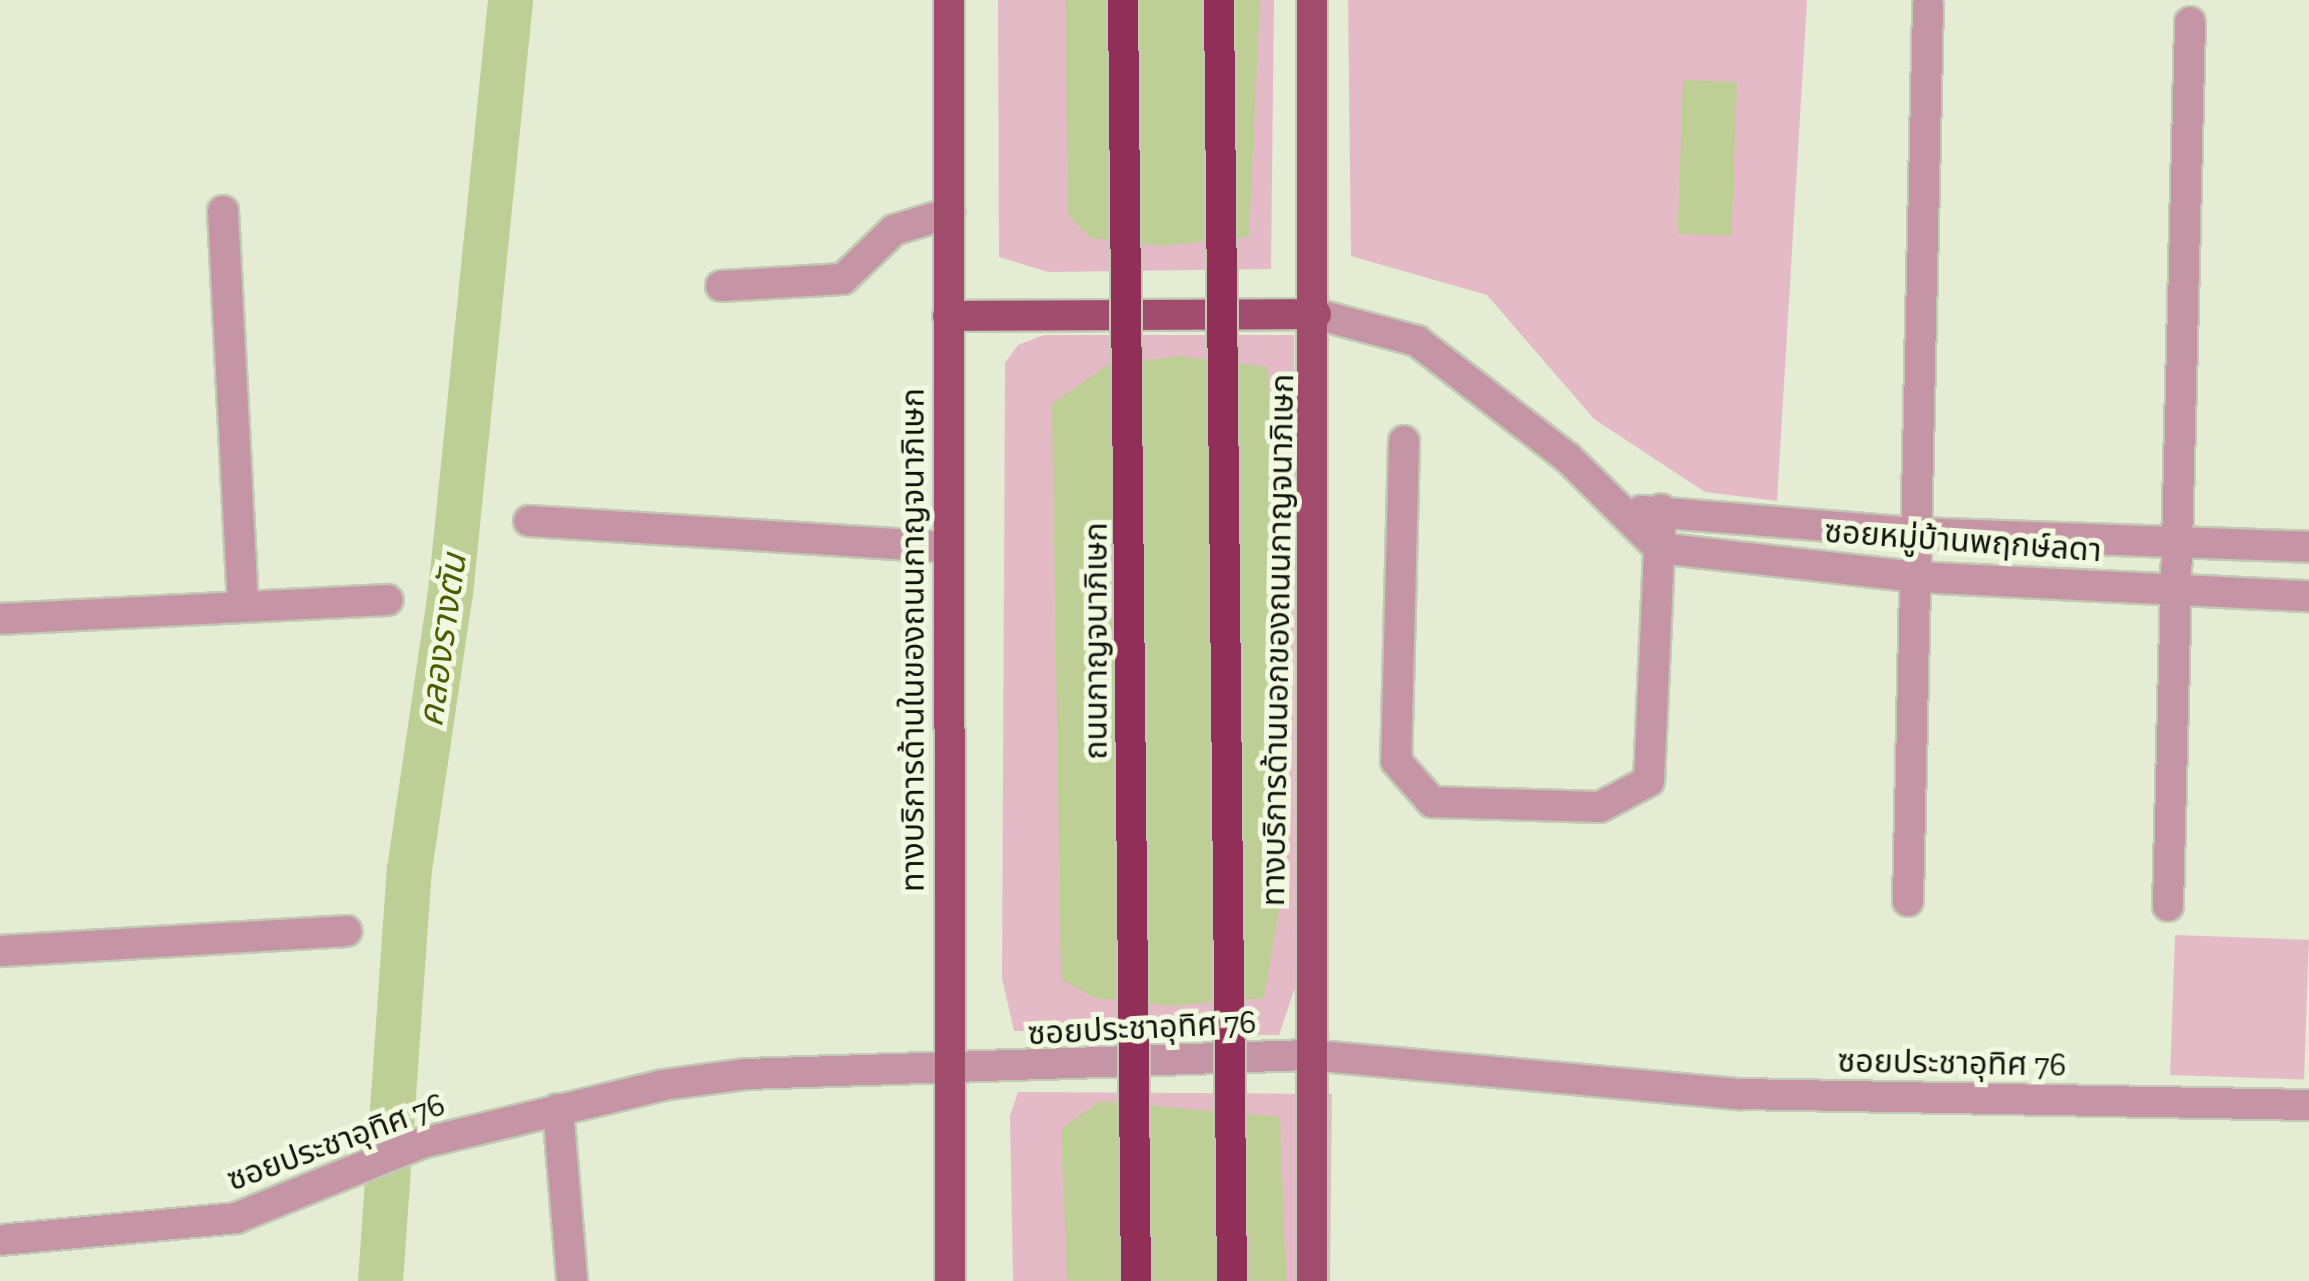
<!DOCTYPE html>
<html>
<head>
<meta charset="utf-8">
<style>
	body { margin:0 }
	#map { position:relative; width:2309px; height:1281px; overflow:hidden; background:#e4ecd4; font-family:"Zilla Slab","Noto Sans Thai",serif }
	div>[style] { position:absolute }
	.green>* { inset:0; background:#e5bac7; transform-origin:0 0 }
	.water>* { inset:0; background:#becf96; transform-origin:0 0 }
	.canal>* { height:45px; margin:-22.5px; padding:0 22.5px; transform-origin:22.5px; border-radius:22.5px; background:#becf96 }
	.roads { filter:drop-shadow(2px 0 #c2c9b4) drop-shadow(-2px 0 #c2c9b4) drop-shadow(0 2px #c2c9b4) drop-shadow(0 -2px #c2c9b4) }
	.minor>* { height:30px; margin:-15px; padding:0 15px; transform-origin:15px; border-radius:15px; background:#c695a5 }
	.major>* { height:30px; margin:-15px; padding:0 15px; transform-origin:15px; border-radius:15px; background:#a24c6d }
	.bridges { filter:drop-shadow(2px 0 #c2c9b4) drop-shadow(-2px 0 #c2c9b4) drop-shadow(0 2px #c2c9b4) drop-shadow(0 -2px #c2c9b4) }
	.highway-bridge>* { height:30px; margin:-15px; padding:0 15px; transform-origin:15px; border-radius:15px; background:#922f59 }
	span { translate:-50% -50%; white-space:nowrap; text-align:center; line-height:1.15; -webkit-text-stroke:10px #f1f9e1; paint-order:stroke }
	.street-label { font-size:32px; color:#11130b }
	.water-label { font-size:35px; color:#4b5d00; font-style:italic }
</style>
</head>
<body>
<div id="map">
	<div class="green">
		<div style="clip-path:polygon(998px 0,1274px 0,1271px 269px,1048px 272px,999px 257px)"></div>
		<div style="clip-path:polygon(1348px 0,1807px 0,1777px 501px,1705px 492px,1594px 419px,1487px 295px,1351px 256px)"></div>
		<div style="clip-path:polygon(1044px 335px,1294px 335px,1295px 988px,1279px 1035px,1014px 1031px,1002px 978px,1005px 363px,1018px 345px)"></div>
		<div style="left:2175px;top:935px;width:134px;height:140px;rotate:2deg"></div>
		<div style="clip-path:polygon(1018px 1092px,1332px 1094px,1330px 1281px,1013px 1281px,1010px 1116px)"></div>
	</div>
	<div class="water">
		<div style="clip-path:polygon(1065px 0,1260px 0,1249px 237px,1161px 246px,1090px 238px,1068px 215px)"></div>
		<div style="left:1683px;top:80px;width:54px;height:154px;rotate:2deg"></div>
		<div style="clip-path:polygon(1177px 356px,1268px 367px,1281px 898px,1264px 998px,1169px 1006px,1094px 998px,1061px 979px,1052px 404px,1106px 366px)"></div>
		<div style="clip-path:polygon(1100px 1101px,1280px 1117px,1286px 1281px,1067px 1281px,1061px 1129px)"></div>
	</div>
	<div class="canal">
		<div style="left:380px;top:1281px;width:413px;rotate:-86deg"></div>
		<div style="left:409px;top:869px;width:279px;rotate:-81.6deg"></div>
		<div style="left:450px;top:593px;width:596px;rotate:-84.22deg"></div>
	</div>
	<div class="roads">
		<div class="minor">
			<div style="left:223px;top:211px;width:395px;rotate:87.1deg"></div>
			<div style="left:721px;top:286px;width:122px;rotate:-3.3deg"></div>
			<div style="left:843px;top:279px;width:71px;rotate:-43.9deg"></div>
			<div style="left:894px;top:230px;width:58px;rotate:-17.2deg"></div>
			<div style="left:1316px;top:314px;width:105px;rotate:15deg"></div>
			<div style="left:1417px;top:341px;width:191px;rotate:37.8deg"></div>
			<div style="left:1568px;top:458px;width:128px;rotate:44.7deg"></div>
			<div style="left:1659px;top:548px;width:259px;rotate:6.4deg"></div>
			<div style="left:1916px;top:577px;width:393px;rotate:2.8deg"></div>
			<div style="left:1404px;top:441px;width:320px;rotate:91.4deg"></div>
			<div style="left:1396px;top:761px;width:55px;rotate:48.7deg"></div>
			<div style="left:1432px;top:802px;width:168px;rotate:1.7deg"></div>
			<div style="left:1600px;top:807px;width:55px;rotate:-28deg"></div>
			<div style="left:1649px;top:781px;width:272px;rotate:-87.5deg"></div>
			<div style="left:1641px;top:511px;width:277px;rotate:4.6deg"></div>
			<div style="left:1917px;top:533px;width:392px;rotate:2deg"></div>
			<div style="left:529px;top:521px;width:420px;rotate:3.6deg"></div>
			<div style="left:0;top:619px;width:388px;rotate:-2.8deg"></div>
			<div style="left:1908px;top:901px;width:896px;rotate:-88.72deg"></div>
			<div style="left:2168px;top:906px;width:884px;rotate:-88.57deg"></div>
			<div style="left:0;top:951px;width:347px;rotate:-3.3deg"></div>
			<div style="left:558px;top:1109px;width:173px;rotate:85.3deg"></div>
			<div style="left:0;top:1240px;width:237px;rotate:-5.3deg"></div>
			<div style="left:236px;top:1218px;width:201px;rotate:-22deg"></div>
			<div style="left:422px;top:1143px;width:248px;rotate:-13.5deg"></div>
			<div style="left:663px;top:1085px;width:85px;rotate:-7.5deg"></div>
			<div style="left:747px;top:1074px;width:562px;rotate:-1.94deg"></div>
			<div style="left:1309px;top:1055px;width:434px;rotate:5.2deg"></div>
			<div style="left:1741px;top:1094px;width:568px;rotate:1.11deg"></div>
		</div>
		<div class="major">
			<div style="left:949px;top:0;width:1281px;rotate:89.96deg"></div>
			<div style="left:1312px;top:0;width:1281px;rotate:90deg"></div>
			<div style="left:948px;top:316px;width:368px;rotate:-0.3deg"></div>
		</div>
	</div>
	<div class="bridges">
		<div class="highway-bridge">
			<div style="left:1123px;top:0;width:1281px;rotate:89.42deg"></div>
			<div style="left:1219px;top:0;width:1281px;rotate:89.42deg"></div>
		</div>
	</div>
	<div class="street-label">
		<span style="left:1963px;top:541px;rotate:4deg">ซอยหมู่บ้านพฤกษ์ลดา</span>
		<span style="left:913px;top:640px;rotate:-90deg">ทางบริการด้านในของถนนกาญจนาภิเษก</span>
		<span style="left:1278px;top:640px;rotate:-89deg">ทางบริการด้านนอกของถนนกาญจนาภิเษก</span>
		<span style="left:1096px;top:641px;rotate:-90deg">ถนนกาญจนาภิเษก</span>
		<span style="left:1142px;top:1028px;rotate:-3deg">ซอยประชาอุทิศ 76</span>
		<span style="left:1952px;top:1063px;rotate:1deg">ซอยประชาอุทิศ 76</span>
		<span style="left:336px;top:1142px;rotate:-20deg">ซอยประชาอุทิศ 76</span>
	</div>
	<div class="water-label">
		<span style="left:442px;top:640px;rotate:-82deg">คลองรางตัน</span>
	</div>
</div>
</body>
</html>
